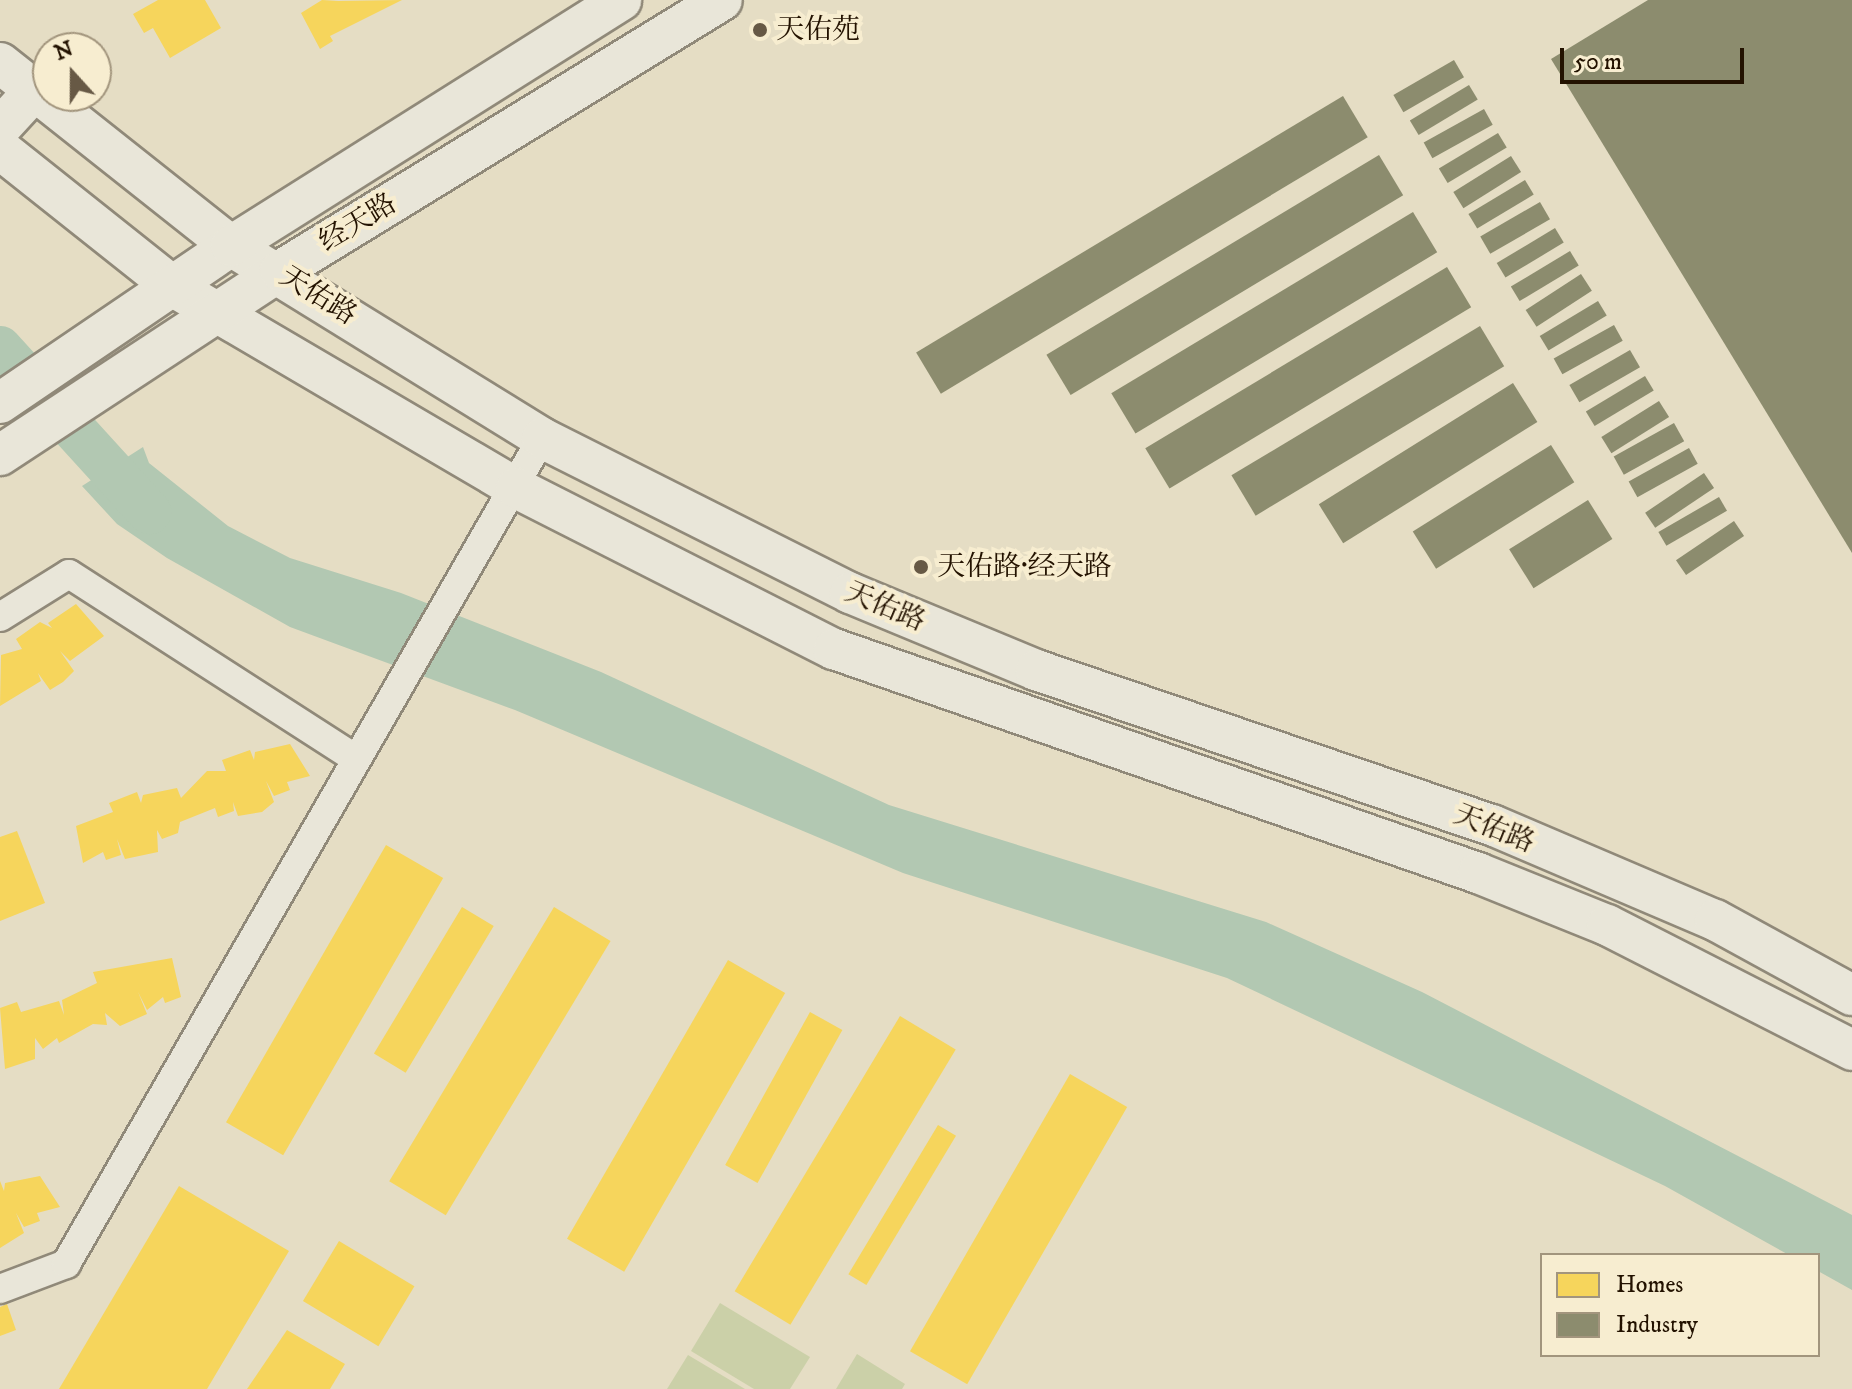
<!DOCTYPE html>
<html>
<head>
<meta charset="utf-8">
<style>
	body { margin:0 }
	#map { position:relative; width:1852px; height:1389px; overflow:hidden; background:#e5ddc4; font-family:"IM FELL DW Pica","Noto Serif SC",serif }
	div>[style] { position:absolute }
	.green>* { inset:0; background:#cbd0a8 }
	.water>* { inset:0; background:#b2c8b2 }
	.homes>* { inset:0; background:#f6d55c; transform-origin:0 0 }
	.industry>* { inset:0; background:#8c8c6e; transform-origin:0 0 }
	.river>* { height:44px; margin:-22px; padding:0 22px; transform-origin:22px; border-radius:22px; background:#b2c8b2 }
	.roads { filter:drop-shadow(2px 0 #908979) drop-shadow(-2px 0 #908979) drop-shadow(0 2px #908979) drop-shadow(0 -2px #908979) }
	.minor>* { height:28px; margin:-14px; padding:0 14px; transform-origin:14px; border-radius:14px; background:#e9e6d9 }
	.secondary>* { height:40px; margin:-20px; padding:0 20px; transform-origin:20px; border-radius:20px; background:#e9e6d9 }
	.dots>* { width:22px; height:22px; translate:-50% -50%; box-sizing:border-box; border:4px solid #f7edd0; border-radius:50% }
	span { translate:-50% -50%; white-space:nowrap; text-align:center; line-height:1.15; -webkit-text-stroke:8px #f7edd0; paint-order:stroke }
	.poi-label { font-size:28px; color:#231200 }
	.left { translate:0 -50%; text-align:left }
	.street-label { font-size:28px; color:#231200 }
	.legend { position:absolute; left:1540px; top:1253px; width:280px; height:104px; box-sizing:border-box; background:#f7edd0; border:2px solid #a2957d; margin:0; padding:10px 14px; list-style:none; font-size:24px; color:#231200 }
	.legend li { display:flex; align-items:center; gap:16px; height:40px }
	.legend b { width:40px; border:2px solid #a2957d }
	.north { position:absolute; left:32px; top:32px; width:80px; height:80px; box-sizing:border-box; background:#f7edd0; border:2px solid #a2957d; border-radius:50%; rotate:339deg; font-size:22px; font-weight:700; line-height:32px; text-align:center; color:#231200 }
	.north::after { content:''; display:block; margin:auto; width:28px; height:36px; background:#675945; clip-path:polygon(50% 0,100% 100%,50% 72%,0 100%) }
	.scale { position:absolute; left:1560px; top:48px; width:184px; height:36px; box-sizing:border-box; border:4px solid #231200; border-top:0; padding-left:10px; font-size:24px; line-height:28px; white-space:nowrap; color:#231200; -webkit-text-stroke:6px #f7edd0; paint-order:stroke }
</style>
</head>
<body>
<div id="map">
	<div class="green">
		<div style="clip-path:polygon(720px 1303px,810px 1357px,790px 1389px,754px 1389px,691px 1351px)"></div>
		<div style="clip-path:polygon(857px 1354px,905px 1384px,902px 1389px,836px 1389px)"></div>
		<div style="clip-path:polygon(688px 1355px,745px 1389px,667px 1389px)"></div>
	</div>
	<div class="water">
		<div style="clip-path:polygon(143px 447px,149px 463px,228px 526px,290px 558px,401px 593px,601px 672px,889px 805px,1266px 922px,1422px 992px,1852px 1215px,1852px 1290px,1818px 1271px,1818px 1255px,1789px 1255px,1665px 1186px,1227px 978px,903px 873px,515px 710px,290px 627px,167px 558px,117px 524px,82px 486px)"></div>
	</div>
	<div class="homes">
		<div style="clip-path:polygon(158px 0,205px 0,221px 28px,170px 58px,153px 28px,144px 33px,133px 14px)"></div>
		<div style="clip-path:polygon(322px 0,338px 1px,402px 0,330px 36px,333px 41px,320px 49px,301px 13px)"></div>
		<div style="clip-path:polygon(76px 604px,104px 636px,70px 661px,60px 651px,74px 671px,63px 682px,50px 690px,38px 673px,41px 681px,0 706px,1px 655px,22px 649px,16px 639px,40px 622px,52px 628px,48px 623px)"></div>
		<div style="clip-path:polygon(290px 744px,310px 776px,287px 782px,290px 790px,274px 796px,266px 781px,274px 802px,262px 812px,238px 816px,233px 802px,234px 811px,218px 817px,215px 808px,180px 822px,178px 833px,162px 839px,157px 830px,158px 852px,125px 859px,117px 839px,121px 855px,106px 860px,103px 852px,83px 863px,76px 826px,113px 812px,109px 803px,137px 792px,141px 803px,143px 795px,177px 788px,181px 798px,207px 771px,226px 771px,222px 760px,250px 750px,254px 760px,255px 752px)"></div>
		<div style="clip-path:polygon(17px 831px,45px 903px,0 921px,0 837px)"></div>
		<div style="left:386px;top:845px;width:66px;height:320px;rotate:30deg"></div>
		<div style="left:462px;top:907px;width:37px;height:171px;rotate:31deg"></div>
		<div style="left:554px;top:907px;width:66px;height:320px;rotate:31deg"></div>
		<div style="clip-path:polygon(172px 958px,181px 997px,165px 1003px,163px 997px,147px 1010px,138px 992px,147px 1014px,120px 1026px,105px 1013px,107px 1025px,93px 1024px,59px 1043px,57px 1038px,43px 1049px,35px 1038px,35px 1059px,5px 1069px,0 1008px,17px 1002px,21px 1012px,59px 1001px,64px 1015px,62px 1000px,97px 983px,93px 972px)"></div>
		<div style="left:728px;top:960px;width:66px;height:322px;rotate:30deg"></div>
		<div style="left:810px;top:1012px;width:37px;height:175px;rotate:29deg"></div>
		<div style="left:900px;top:1016px;width:65px;height:321px;rotate:31deg"></div>
		<div style="left:1070px;top:1074px;width:66px;height:320px;rotate:30deg"></div>
		<div style="left:938px;top:1125px;width:21px;height:174px;rotate:31deg"></div>
		<div style="clip-path:polygon(40px 1176px,60px 1207px,37px 1213px,40px 1221px,24px 1227px,16px 1213px,24px 1233px,0 1248px,0 1181px,4px 1191px,5px 1183px)"></div>
		<div style="clip-path:polygon(179px 1186px,289px 1251px,207px 1389px,59px 1389px)"></div>
		<div style="left:339px;top:1241px;width:88px;height:70px;rotate:31deg"></div>
		<div style="clip-path:polygon(7px 1304px,16px 1330px,0 1336px,0 1307px)"></div>
		<div style="clip-path:polygon(287px 1330px,345px 1364px,330px 1389px,247px 1389px)"></div>
	</div>
	<div class="industry">
		<div style="clip-path:polygon(1648px 0,1852px 0,1852px 553px,1551px 59px)"></div>
		<div style="left:1454px;top:60px;width:20px;height:70px;rotate:60deg"></div>
		<div style="left:1469px;top:85px;width:17px;height:69px;rotate:59deg"></div>
		<div style="left:1343px;top:96px;width:48px;height:498px;rotate:59deg"></div>
		<div style="left:1484px;top:109px;width:18px;height:69px;rotate:61deg"></div>
		<div style="left:1498px;top:133px;width:17px;height:69px;rotate:59deg"></div>
		<div style="left:1379px;top:155px;width:47px;height:388px;rotate:59deg"></div>
		<div style="left:1511px;top:156px;width:19px;height:68px;rotate:58deg"></div>
		<div style="left:1525px;top:180px;width:17px;height:66px;rotate:59deg"></div>
		<div style="left:1540px;top:202px;width:20px;height:69px;rotate:60deg"></div>
		<div style="left:1413px;top:212px;width:47px;height:352px;rotate:59deg"></div>
		<div style="left:1555px;top:228px;width:17px;height:68px;rotate:59deg"></div>
		<div style="left:1570px;top:251px;width:17px;height:69px;rotate:59deg"></div>
		<div style="left:1447px;top:267px;width:47px;height:352px;rotate:59deg"></div>
		<div style="left:1581px;top:274px;width:20px;height:66px;rotate:57deg"></div>
		<div style="left:1598px;top:301px;width:17px;height:68px;rotate:59deg"></div>
		<div style="left:1614px;top:325px;width:18px;height:69px;rotate:61deg"></div>
		<div style="left:1480px;top:326px;width:47px;height:290px;rotate:59deg"></div>
		<div style="left:1630px;top:350px;width:20px;height:70px;rotate:60deg"></div>
		<div style="left:1645px;top:376px;width:17px;height:69px;rotate:59deg"></div>
		<div style="left:1513px;top:383px;width:46px;height:229px;rotate:58deg"></div>
		<div style="left:1659px;top:401px;width:19px;height:68px;rotate:58deg"></div>
		<div style="left:1674px;top:423px;width:21px;height:69px;rotate:61deg"></div>
		<div style="left:1551px;top:445px;width:44px;height:163px;rotate:58deg"></div>
		<div style="left:1689px;top:448px;width:18px;height:69px;rotate:61deg"></div>
		<div style="left:1704px;top:473px;width:18px;height:71px;rotate:56deg"></div>
		<div style="left:1719px;top:497px;width:16px;height:70px;rotate:60deg"></div>
		<div style="left:1588px;top:500px;width:46px;height:93px;rotate:58deg"></div>
		<div style="left:1734px;top:521px;width:18px;height:70px;rotate:56deg"></div>
	</div>
	<div class="river">
		<div style="left:0;top:348px;width:222px;rotate:47.7deg"></div>
	</div>
	<div class="roads">
		<div class="minor">
			<div style="left:0;top:617px;width:81px;rotate:-31.9deg"></div>
			<div style="left:69px;top:574px;width:338px;rotate:32.8deg"></div>
			<div style="left:0;top:1289px;width:71px;rotate:-20.7deg"></div>
			<div style="left:66px;top:1264px;width:953px;rotate:-60.05deg"></div>
		</div>
		<div class="secondary">
			<div style="left:0;top:63px;width:295px;rotate:38.4deg"></div>
			<div style="left:231px;top:246px;width:365px;rotate:31.7deg"></div>
			<div style="left:542px;top:438px;width:345px;rotate:26.7deg"></div>
			<div style="left:850px;top:593px;width:201px;rotate:22.5deg"></div>
			<div style="left:1036px;top:670px;width:482px;rotate:18.8deg"></div>
			<div style="left:1492px;top:825px;width:242px;rotate:23.1deg"></div>
			<div style="left:1715px;top:920px;width:156px;rotate:28.7deg"></div>
			<div style="left:0;top:128px;width:49px;rotate:-47.5deg"></div>
			<div style="left:0;top:149px;width:220px;rotate:38.5deg"></div>
			<div style="left:172px;top:286px;width:399px;rotate:30.4deg"></div>
			<div style="left:516px;top:488px;width:356px;rotate:26.9deg"></div>
			<div style="left:834px;top:649px;width:682px;rotate:19.18deg"></div>
			<div style="left:1478px;top:873px;width:139px;rotate:22deg"></div>
			<div style="left:1607px;top:925px;width:275px;rotate:27deg"></div>
			<div style="left:0;top:403px;width:279px;rotate:-34.2deg"></div>
			<div style="left:231px;top:246px;width:461px;rotate:-32.2deg"></div>
			<div style="left:0;top:455px;width:335px;rotate:-33.3deg"></div>
			<div style="left:280px;top:271px;width:518px;rotate:-31.51deg"></div>
		</div>
	</div>
	<div class="dots">
		<div style="left:760px;top:30px;background:#675945"></div>
		<div style="left:921px;top:567px;background:#675945"></div>
	</div>
	<div class="poi-label">
		<span class="left" style="left:776px;top:30px">天佑苑</span>
		<span class="left" style="left:937px;top:567px">天佑路·经天路</span>
	</div>
	<div class="street-label">
		<span style="left:358px;top:223px;rotate:-31deg">经天路</span>
		<span style="left:318px;top:296px;rotate:32deg">天佑路</span>
		<span style="left:885px;top:607px;rotate:23deg">天佑路</span>
		<span style="left:1494px;top:829px;rotate:22deg">天佑路</span>
	</div>
	<ul class="legend">
	<li><b style="height:22px;background:#f6d55c"></b>Homes</li>
	<li><b style="height:22px;background:#8c8c6e"></b>Industry</li>
	</ul>
	<div class="north">N</div>
	<div class="scale">50 m</div>
</div>
</body>
</html>
